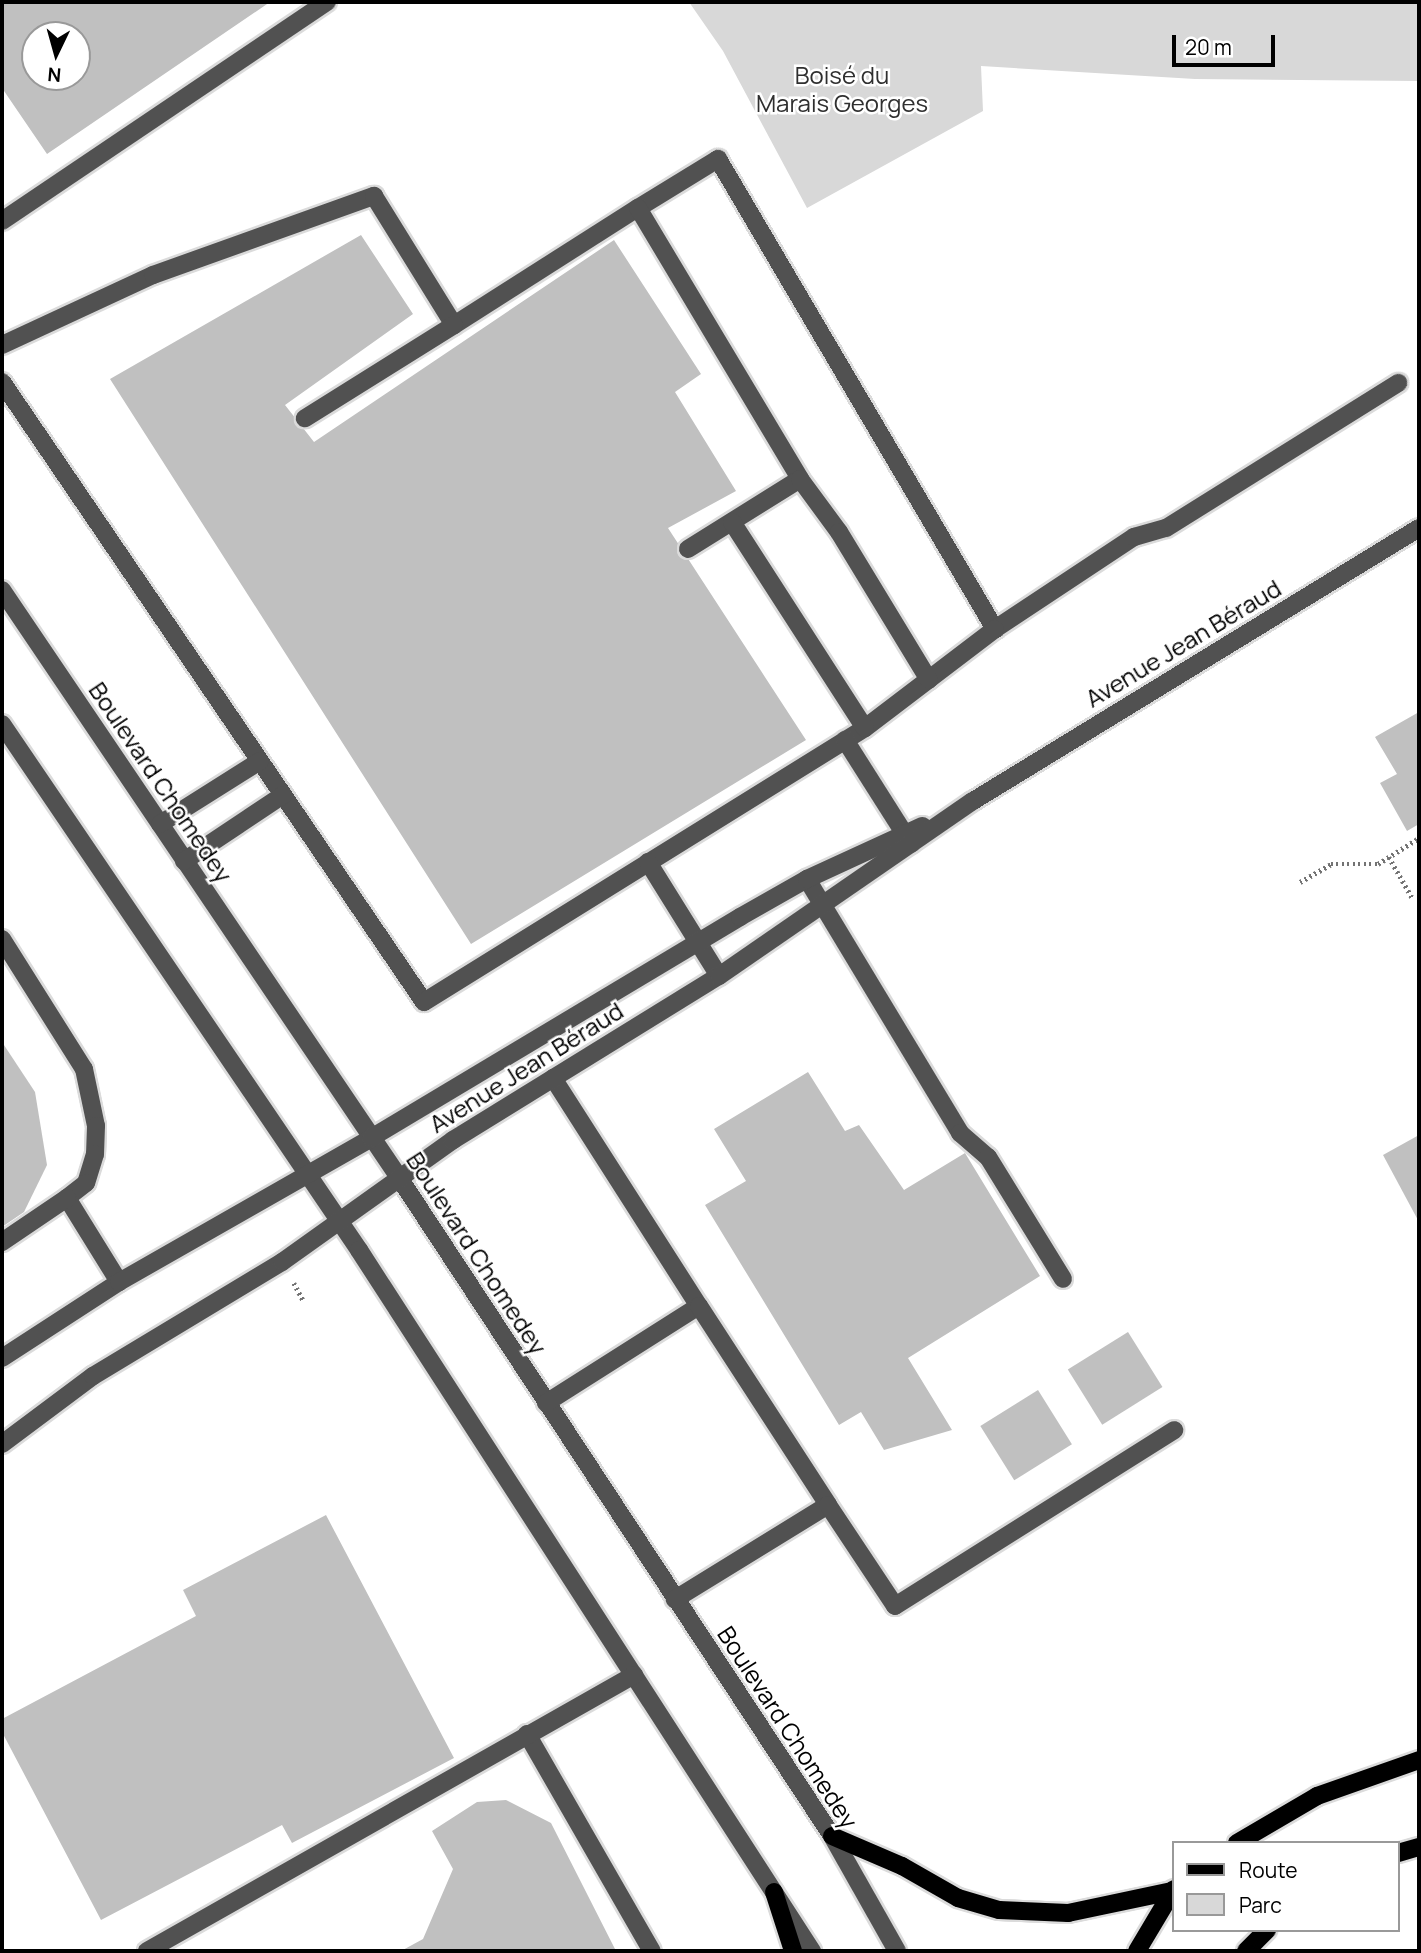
<!DOCTYPE html>
<html>
<head>
<meta charset="utf-8">
<style>
	body { margin:0 }
	#map { position:relative; width:1421px; height:1953px; overflow:hidden; background:#fff; font-family:Manrope,sans-serif }
	div>[style] { position:absolute }
	.green>* { inset:0; background:#d8d8d8 }
	.building>* { inset:0; background:#c0c0c0; transform-origin:0 0 }
	.path>* { height:4.5px; margin-top:-2.25px; transform-origin:0; background:repeating-linear-gradient(90deg,#737373 0 2px,transparent 0 5.5px) }
	.roads { filter:drop-shadow(2px 0 #dbdbdb) drop-shadow(-2px 0 #dbdbdb) drop-shadow(0 2px #dbdbdb) drop-shadow(0 -2px #dbdbdb) }
	.minor>* { height:18px; margin:-9px; padding:0 9px; transform-origin:9px; border-radius:9px; background:#515151 }
	.major>* { height:18px; margin:-9px; padding:0 9px; transform-origin:9px; border-radius:9px; background:#000 }
	span { translate:-50% -50%; white-space:nowrap; text-align:center; line-height:1.15; -webkit-text-stroke:5px #fff; paint-order:stroke }
	.park-label { font-size:24px; color:#2f2f2f }
	.street-label { font-size:24px; color:#000 }
	.frame { position:absolute; inset:0; border:4px solid #000; pointer-events:none }
	.legend { position:absolute; left:1172px; top:1841px; width:228px; height:91px; box-sizing:border-box; background:#fff; border:2px solid #999; margin:0; padding:9px 12px; list-style:none; font-size:21px; color:#000 }
	.legend li { display:flex; align-items:center; gap:14px; height:35px }
	.legend b { width:35px; border:2px solid #999 }
	.north { position:absolute; left:21px; top:21px; width:70px; height:70px; box-sizing:border-box; background:#fff; border:2px solid #999; border-radius:50%; rotate:185deg; font-size:19px; font-weight:700; line-height:28px; text-align:center; color:#000 }
	.north::after { content:''; display:block; margin:auto; width:24px; height:32px; background:#000; clip-path:polygon(50% 0,100% 100%,50% 72%,0 100%) }
	.scale { position:absolute; left:1172px; top:35px; width:103px; height:32px; box-sizing:border-box; border:4px solid #000; border-top:0; padding-left:9px; font-size:21px; line-height:24px; white-space:nowrap; color:#000; -webkit-text-stroke:5px #fff; paint-order:stroke }
</style>
</head>
<body>
<div id="map">
	<div class="green">
		<div style="clip-path:polygon(689px 2px,1419px 2px,1419px 81px,1195px 79px,981px 66px,983px 111px,807px 208px,723px 51px)"></div>
	</div>
	<div class="building">
		<div style="clip-path:polygon(evenodd,2px 2px,270px 2px,47px 154px,2px 88px,2px 2px,35px 35px,77px 35px,77px 77px,35px 77px,35px 35px)"></div>
		<div style="clip-path:polygon(361px 235px,413px 314px,285px 405px,314px 442px,614px 240px,701px 374px,675px 392px,736px 491px,668px 528px,806px 740px,471px 944px,110px 379px)"></div>
		<div style="clip-path:polygon(1419px 712px,1419px 824px,1407px 831px,1380px 783px,1397px 774px,1375px 737px)"></div>
		<div style="clip-path:polygon(2px 1042px,35px 1092px,47px 1165px,24px 1212px,2px 1227px)"></div>
		<div style="clip-path:polygon(808px 1072px,845px 1131px,859px 1125px,904px 1190px,965px 1153px,1040px 1276px,908px 1358px,952px 1430px,884px 1450px,861px 1412px,839px 1425px,705px 1205px,746px 1181px,714px 1129px)"></div>
		<div style="clip-path:polygon(1419px 1135px,1419px 1222px,1383px 1155px)"></div>
		<div style="left:1128px;top:1332px;width:65px;height:71px;rotate:58deg"></div>
		<div style="left:1038px;top:1390px;width:64px;height:68px;rotate:58deg"></div>
		<div style="clip-path:polygon(326px 1515px,454px 1758px,292px 1843px,282px 1825px,101px 1920px,2px 1732px,2px 1719px,196px 1616px,183px 1590px)"></div>
		<div style="clip-path:polygon(506px 1800px,551px 1823px,616px 1951px,401px 1951px,423px 1939px,453px 1869px,432px 1831px,477px 1802px)"></div>
	</div>
	<div class="path">
		<div style="left:1389px;top:857px;width:48px;rotate:60.3deg"></div>
		<div style="left:1300px;top:882px;width:36px;rotate:-30deg"></div>
		<div style="left:1331px;top:864px;width:47px"></div>
		<div style="left:1378px;top:864px;width:49px;rotate:-32.4deg"></div>
		<div style="left:294px;top:1283px;width:19px;rotate:62deg"></div>
	</div>
	<div class="roads">
		<div class="minor">
			<div style="left:638px;top:208px;width:94px;rotate:-31.5deg"></div>
			<div style="left:718px;top:159px;width:546px;rotate:59.49deg"></div>
			<div style="left:995px;top:629px;width:167px;rotate:-33.5deg"></div>
			<div style="left:1134px;top:537px;width:33px;rotate:-16deg"></div>
			<div style="left:1166px;top:528px;width:274px;rotate:-32deg"></div>
			<div style="left:2px;top:221px;width:392px;rotate:-34deg"></div>
			<div style="left:454px;top:325px;width:218px;rotate:-32.5deg"></div>
			<div style="left:638px;top:208px;width:316px;rotate:59.1deg"></div>
			<div style="left:800px;top:479px;width:132px;rotate:148deg"></div>
			<div style="left:2px;top:345px;width:166px;rotate:-24.9deg"></div>
			<div style="left:153px;top:275px;width:235px;rotate:-19.7deg"></div>
			<div style="left:374px;top:196px;width:152px;rotate:58.2deg"></div>
			<div style="left:454px;top:325px;width:176px;rotate:148deg"></div>
			<div style="left:2px;top:382px;width:750px;rotate:55.76deg"></div>
			<div style="left:424px;top:1002px;width:519px;rotate:-31.85deg"></div>
			<div style="left:865px;top:728px;width:163px;rotate:-37.3deg"></div>
			<div style="left:800px;top:479px;width:66px;rotate:53.7deg"></div>
			<div style="left:839px;top:532px;width:173px;rotate:58.7deg"></div>
			<div style="left:732px;top:522px;width:245px;rotate:57.2deg"></div>
			<div style="left:2px;top:590px;width:711px;rotate:55.95deg"></div>
			<div style="left:400px;top:1179px;width:786px;rotate:56.67deg"></div>
			<div style="left:832px;top:1836px;width:132px;rotate:60.5deg"></div>
			<div style="left:2px;top:724px;width:636px;rotate:55.83deg"></div>
			<div style="left:359px;top:1250px;width:835px;rotate:57.13deg"></div>
			<div style="left:845px;top:740px;width:123px;rotate:57.6deg"></div>
			<div style="left:160px;top:824px;width:118px;rotate:-32.2deg"></div>
			<div style="left:184px;top:861px;width:119px;rotate:-33.7deg"></div>
			<div style="left:648px;top:862px;width:134px;rotate:58.1deg"></div>
			<div style="left:807px;top:879px;width:297px;rotate:58.9deg"></div>
			<div style="left:960px;top:1133px;width:37px;rotate:41deg"></div>
			<div style="left:988px;top:1157px;width:143px;rotate:58.4deg"></div>
			<div style="left:2px;top:939px;width:154px;rotate:57.8deg"></div>
			<div style="left:84px;top:1069px;width:58px;rotate:78.1deg"></div>
			<div style="left:96px;top:1126px;width:28px;rotate:92deg"></div>
			<div style="left:95px;top:1154px;width:30px;rotate:107deg"></div>
			<div style="left:86px;top:1183px;width:24px;rotate:142deg"></div>
			<div style="left:67px;top:1198px;width:99px;rotate:58.2deg"></div>
			<div style="left:553px;top:1078px;width:271px;rotate:57.4deg"></div>
			<div style="left:2px;top:1242px;width:78px;rotate:-34.1deg"></div>
			<div style="left:2px;top:1358px;width:140px;rotate:-33deg"></div>
			<div style="left:119px;top:1282px;width:290px;rotate:-29.7deg"></div>
			<div style="left:371px;top:1138px;width:430px;rotate:-30.9deg"></div>
			<div style="left:740px;top:917px;width:77px;rotate:-29.6deg"></div>
			<div style="left:807px;top:879px;width:127px;rotate:-24.7deg"></div>
			<div style="left:546px;top:1403px;width:181px;rotate:-32.4deg"></div>
			<div style="left:699px;top:1306px;width:237px;rotate:57deg"></div>
			<div style="left:828px;top:1505px;width:180px;rotate:148.4deg"></div>
			<div style="left:2px;top:1444px;width:114px;rotate:-36.8deg"></div>
			<div style="left:93px;top:1376px;width:221px;rotate:-31.1deg"></div>
			<div style="left:282px;top:1262px;width:210px;rotate:-35.5deg"></div>
			<div style="left:453px;top:1140px;width:312px;rotate:-31.7deg"></div>
			<div style="left:719px;top:976px;width:308px;rotate:-34.6deg"></div>
			<div style="left:973px;top:801px;width:523px;rotate:-31.47deg"></div>
			<div style="left:828px;top:1505px;width:121px;rotate:56.4deg"></div>
			<div style="left:895px;top:1606px;width:330px;rotate:-32.2deg"></div>
			<div style="left:527px;top:1734px;width:250px;rotate:60.1deg"></div>
			<div style="left:147px;top:1951px;width:560px;rotate:-29.54deg"></div>
		</div>
		<div class="major">
			<div style="left:832px;top:1836px;width:76px;rotate:23.2deg"></div>
			<div style="left:902px;top:1866px;width:64px;rotate:29.7deg"></div>
			<div style="left:958px;top:1898px;width:43px;rotate:16.3deg"></div>
			<div style="left:999px;top:1910px;width:69px;rotate:2.5deg"></div>
			<div style="left:1068px;top:1913px;width:106px;rotate:-11.9deg"></div>
			<div style="left:1237px;top:1843px;width:93px;rotate:-30.4deg"></div>
			<div style="left:1317px;top:1796px;width:108px;rotate:-19.4deg"></div>
			<div style="left:1398px;top:1853px;width:22px;rotate:-16deg"></div>
			<div style="left:774px;top:1892px;width:62px;rotate:72.1deg"></div>
			<div style="left:1137px;top:1951px;width:72px;rotate:-59.2deg"></div>
			<div style="left:1246px;top:1951px;width:30px;rotate:-45deg"></div>
		</div>
	</div>
	<div class="park-label">
		<span style="left:842px;top:89px">Boisé du<br>Marais Georges</span>
	</div>
	<div class="street-label">
		<span style="left:1183px;top:643px;rotate:-31deg">Avenue Jean Béraud</span>
		<span style="left:161px;top:782px;rotate:56deg">Boulevard Chomedey</span>
		<span style="left:526px;top:1067px;rotate:-32deg">Avenue Jean Béraud</span>
		<span style="left:477px;top:1253px;rotate:57deg">Boulevard Chomedey</span>
		<span style="left:788px;top:1727px;rotate:57deg">Boulevard Chomedey</span>
	</div>
	<div class="frame"></div>
	<ul class="legend">
	<li><b style="height:9px;background:#000"></b>Route</li>
	<li><b style="height:19px;background:#d8d8d8"></b>Parc</li>
	</ul>
	<div class="north">N</div>
	<div class="scale">20 m</div>
</div>
</body>
</html>
